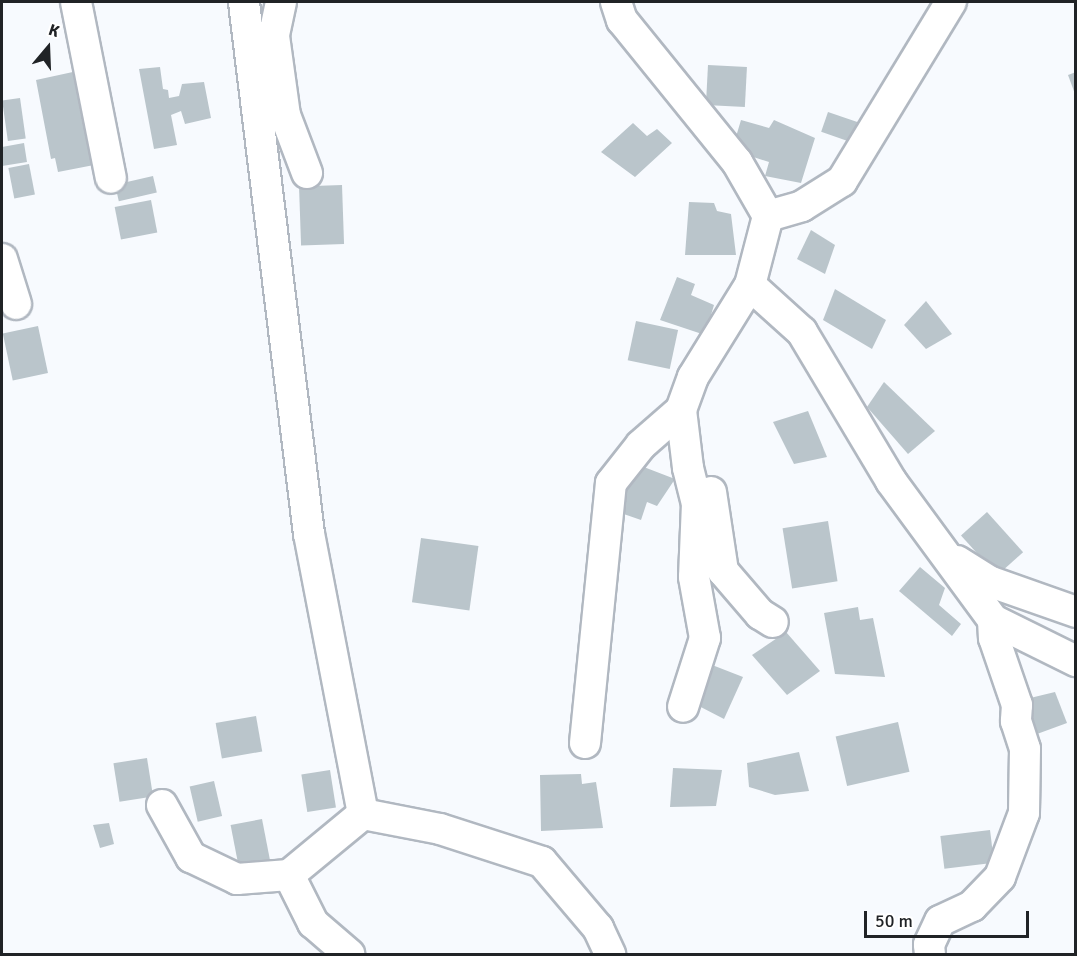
<!DOCTYPE html>
<html>
<head>
<meta charset="utf-8">
<style>
	body { margin:0 }
	#map { position:relative; width:1077px; height:956px; overflow:hidden; background:#f7fafe; font-family:Signika,sans-serif }
	div>[style] { position:absolute }
	.building>* { inset:0; background:#bac5cb; transform-origin:0 0 }
	.roads { filter:drop-shadow(2px 0 #b1b8c1) drop-shadow(-2px 0 #b1b8c1) drop-shadow(0 2px #b1b8c1) drop-shadow(0 -2px #b1b8c1) }
	.minor>* { height:30px; margin:-15px; padding:0 15px; transform-origin:15px; border-radius:15px; background:#fff }
	span { translate:-50% -50%; white-space:nowrap; text-align:center; line-height:1.15; -webkit-text-stroke:4.5px #fff; paint-order:stroke }
	.frame { position:absolute; inset:0; border:3px solid #202326; pointer-events:none }
	.north { position:absolute; left:18px; top:18px; width:60px; height:60px; -webkit-text-stroke:4px #fff; paint-order:stroke; rotate:19deg; font-size:16px; font-weight:700; line-height:24px; text-align:center; color:#202326 }
	.north::after { content:''; display:block; margin:auto; width:21px; height:27px; background:#202326; clip-path:polygon(50% 0,100% 100%,50% 72%,0 100%) }
	.scale { position:absolute; left:864px; top:911px; width:165px; height:27px; box-sizing:border-box; border:3px solid #202326; border-top:0; padding-left:8px; font-size:18px; line-height:21px; white-space:nowrap; color:#202326; -webkit-text-stroke:4px #fff; paint-order:stroke }
</style>
</head>
<body>
<div id="map">
	<div class="building">
		<div style="left:708px;top:65px;width:39px;height:40px;rotate:3deg"></div>
		<div style="clip-path:polygon(160px 67px,163px 89px,168px 90px,169px 98px,179px 96px,182px 84px,204px 82px,211px 118px,185px 124px,181px 111px,171px 115px,177px 145px,154px 149px,139px 69px)"></div>
		<div style="clip-path:polygon(82px 70px,94px 165px,58px 172px,55px 158px,51px 159px,36px 80px)"></div>
		<div style="clip-path:polygon(1076px 72px,1076px 94px,1075px 94px,1068px 75px)"></div>
		<div style="left:20px;top:98px;width:41px;height:18px;rotate:82deg"></div>
		<div style="left:828px;top:112px;width:31px;height:21px;rotate:19deg"></div>
		<div style="clip-path:polygon(741px 120px,769px 128px,774px 120px,815px 138px,801px 183px,765px 176px,769px 162px,732px 150px)"></div>
		<div style="clip-path:polygon(633px 123px,647px 136px,657px 129px,672px 143px,635px 177px,601px 152px)"></div>
		<div style="clip-path:polygon(24px 143px,27px 162px,2px 166px,2px 147px)"></div>
		<div style="left:29px;top:164px;width:31px;height:21px;rotate:79deg"></div>
		<div style="left:153px;top:176px;width:17px;height:39px;rotate:77deg"></div>
		<div style="left:342px;top:185px;width:59px;height:43px;rotate:88deg"></div>
		<div style="left:151px;top:200px;width:33px;height:37px;rotate:79deg"></div>
		<div style="clip-path:polygon(689px 202px,714px 203px,717px 211px,731px 214px,736px 255px,685px 255px)"></div>
		<div style="clip-path:polygon(811px 230px,835px 245px,825px 274px,797px 259px)"></div>
		<div style="clip-path:polygon(677px 277px,695px 284px,691px 295px,714px 305px,705px 335px,660px 320px)"></div>
		<div style="clip-path:polygon(835px 289px,886px 320px,872px 349px,823px 320px)"></div>
		<div style="clip-path:polygon(926px 301px,952px 334px,926px 349px,904px 325px)"></div>
		<div style="left:636px;top:321px;width:43px;height:40px;rotate:12deg"></div>
		<div style="left:38px;top:326px;width:48px;height:36px;rotate:78deg"></div>
		<div style="clip-path:polygon(884px 382px,935px 431px,908px 454px,867px 407px)"></div>
		<div style="clip-path:polygon(808px 411px,827px 457px,794px 464px,773px 422px)"></div>
		<div style="clip-path:polygon(636px 464px,675px 479px,657px 506px,647px 502px,641px 520px,615px 511px)"></div>
		<div style="left:987px;top:512px;width:54px;height:35px;rotate:48deg"></div>
		<div style="left:828px;top:521px;width:61px;height:46px;rotate:81deg"></div>
		<div style="left:421px;top:538px;width:58px;height:65px;rotate:8deg"></div>
		<div style="clip-path:polygon(920px 567px,945px 588px,939px 605px,961px 624px,952px 636px,899px 591px)"></div>
		<div style="clip-path:polygon(858px 607px,860px 620px,873px 618px,885px 677px,835px 674px,824px 613px)"></div>
		<div style="clip-path:polygon(786px 632px,820px 671px,787px 695px,752px 655px)"></div>
		<div style="clip-path:polygon(707px 663px,743px 677px,724px 719px,693px 703px)"></div>
		<div style="clip-path:polygon(1055px 692px,1067px 723px,1037px 734px,1026px 699px)"></div>
		<div style="left:256px;top:716px;width:36px;height:41px;rotate:80deg"></div>
		<div style="left:898px;top:722px;width:51px;height:64px;rotate:77deg"></div>
		<div style="clip-path:polygon(799px 752px,809px 791px,775px 795px,749px 787px,747px 763px)"></div>
		<div style="left:147px;top:758px;width:39px;height:34px;rotate:81deg"></div>
		<div style="clip-path:polygon(673px 768px,722px 770px,716px 806px,670px 807px)"></div>
		<div style="left:330px;top:770px;width:38px;height:29px;rotate:81deg"></div>
		<div style="clip-path:polygon(581px 774px,582px 784px,596px 782px,603px 828px,541px 831px,540px 775px)"></div>
		<div style="left:214px;top:781px;width:36px;height:25px;rotate:77deg"></div>
		<div style="left:262px;top:819px;width:44px;height:32px;rotate:79deg"></div>
		<div style="clip-path:polygon(109px 823px,114px 844px,100px 848px,93px 825px)"></div>
		<div style="left:990px;top:830px;width:33px;height:50px;rotate:83deg"></div>
	</div>
	<div class="roads">
		<div class="minor">
			<div style="left:76px;top:2px;width:179px;rotate:78.8deg"></div>
			<div style="left:281px;top:2px;width:35px;rotate:102deg"></div>
			<div style="left:274px;top:36px;width:80px;rotate:82.1deg"></div>
			<div style="left:285px;top:115px;width:62px;rotate:69.2deg"></div>
			<div style="left:616px;top:2px;width:19px;rotate:72deg"></div>
			<div style="left:622px;top:20px;width:183px;rotate:51deg"></div>
			<div style="left:737px;top:162px;width:62px;rotate:60.1deg"></div>
			<div style="left:768px;top:216px;width:71px;rotate:104.6deg"></div>
			<div style="left:750px;top:285px;width:108px;rotate:121.8deg"></div>
			<div style="left:693px;top:377px;width:35px;rotate:110deg"></div>
			<div style="left:681px;top:410px;width:58px;rotate:83.1deg"></div>
			<div style="left:688px;top:468px;width:36px;rotate:76deg"></div>
			<div style="left:697px;top:503px;width:74px;rotate:92.3deg"></div>
			<div style="left:694px;top:577px;width:62px;rotate:79.8deg"></div>
			<div style="left:705px;top:638px;width:72px;rotate:107.7deg"></div>
			<div style="left:768px;top:216px;width:35px;rotate:-16deg"></div>
			<div style="left:802px;top:206px;width:47px;rotate:-32deg"></div>
			<div style="left:842px;top:181px;width:210px;rotate:-58.7deg"></div>
			<div style="left:2px;top:259px;width:47px;rotate:72.7deg"></div>
			<div style="left:750px;top:285px;width:70px;rotate:42.1deg"></div>
			<div style="left:802px;top:332px;width:174px;rotate:59.1deg"></div>
			<div style="left:891px;top:481px;width:172px;rotate:53.7deg"></div>
			<div style="left:993px;top:620px;width:18px;rotate:87deg"></div>
			<div style="left:994px;top:638px;width:71px;rotate:71.1deg"></div>
			<div style="left:1017px;top:705px;width:16px;rotate:94deg"></div>
			<div style="left:1016px;top:721px;width:29px;rotate:72deg"></div>
			<div style="left:1025px;top:749px;width:64px;rotate:90.9deg"></div>
			<div style="left:1024px;top:813px;width:68px;rotate:110.6deg"></div>
			<div style="left:1000px;top:877px;width:40px;rotate:134deg"></div>
			<div style="left:972px;top:906px;width:35px;rotate:155deg"></div>
			<div style="left:940px;top:921px;width:26px;rotate:115deg"></div>
			<div style="left:929px;top:945px;width:9px;rotate:84deg"></div>
			<div style="left:711px;top:492px;width:80px;rotate:81.4deg"></div>
			<div style="left:723px;top:571px;width:57px;rotate:49.3deg"></div>
			<div style="left:760px;top:614px;width:15px;rotate:32deg"></div>
			<div style="left:957px;top:561px;width:40px;rotate:32deg"></div>
			<div style="left:991px;top:582px;width:90px;rotate:19.4deg"></div>
			<div style="left:993px;top:620px;width:93px;rotate:26.3deg"></div>
			<div style="left:585px;top:743px;width:261px;rotate:-84.3deg"></div>
			<div style="left:611px;top:483px;width:48px;rotate:-51.7deg"></div>
			<div style="left:641px;top:445px;width:53px;rotate:-41.2deg"></div>
			<div style="left:162px;top:805px;width:60px;rotate:60.9deg"></div>
			<div style="left:191px;top:857px;width:51px;rotate:25.6deg"></div>
			<div style="left:237px;top:879px;width:52px;rotate:-4.4deg"></div>
			<div style="left:289px;top:875px;width:96px;rotate:-39.5deg"></div>
			<div style="left:363px;top:814px;width:285px;rotate:-100.9deg"></div>
			<div style="left:309px;top:534px;width:536px;rotate:-96.97deg"></div>
			<div style="left:363px;top:814px;width:78px;rotate:11deg"></div>
			<div style="left:440px;top:829px;width:107px;rotate:17.9deg"></div>
			<div style="left:542px;top:862px;width:87px;rotate:49.7deg"></div>
			<div style="left:598px;top:928px;width:29px;rotate:65deg"></div>
			<div style="left:289px;top:875px;width:54px;rotate:63.4deg"></div>
			<div style="left:313px;top:923px;width:48px;rotate:40.7deg"></div>
		</div>
	</div>
	<div class="frame"></div>
	<div class="north">K</div>
	<div class="scale">50 m</div>
</div>
</body>
</html>
